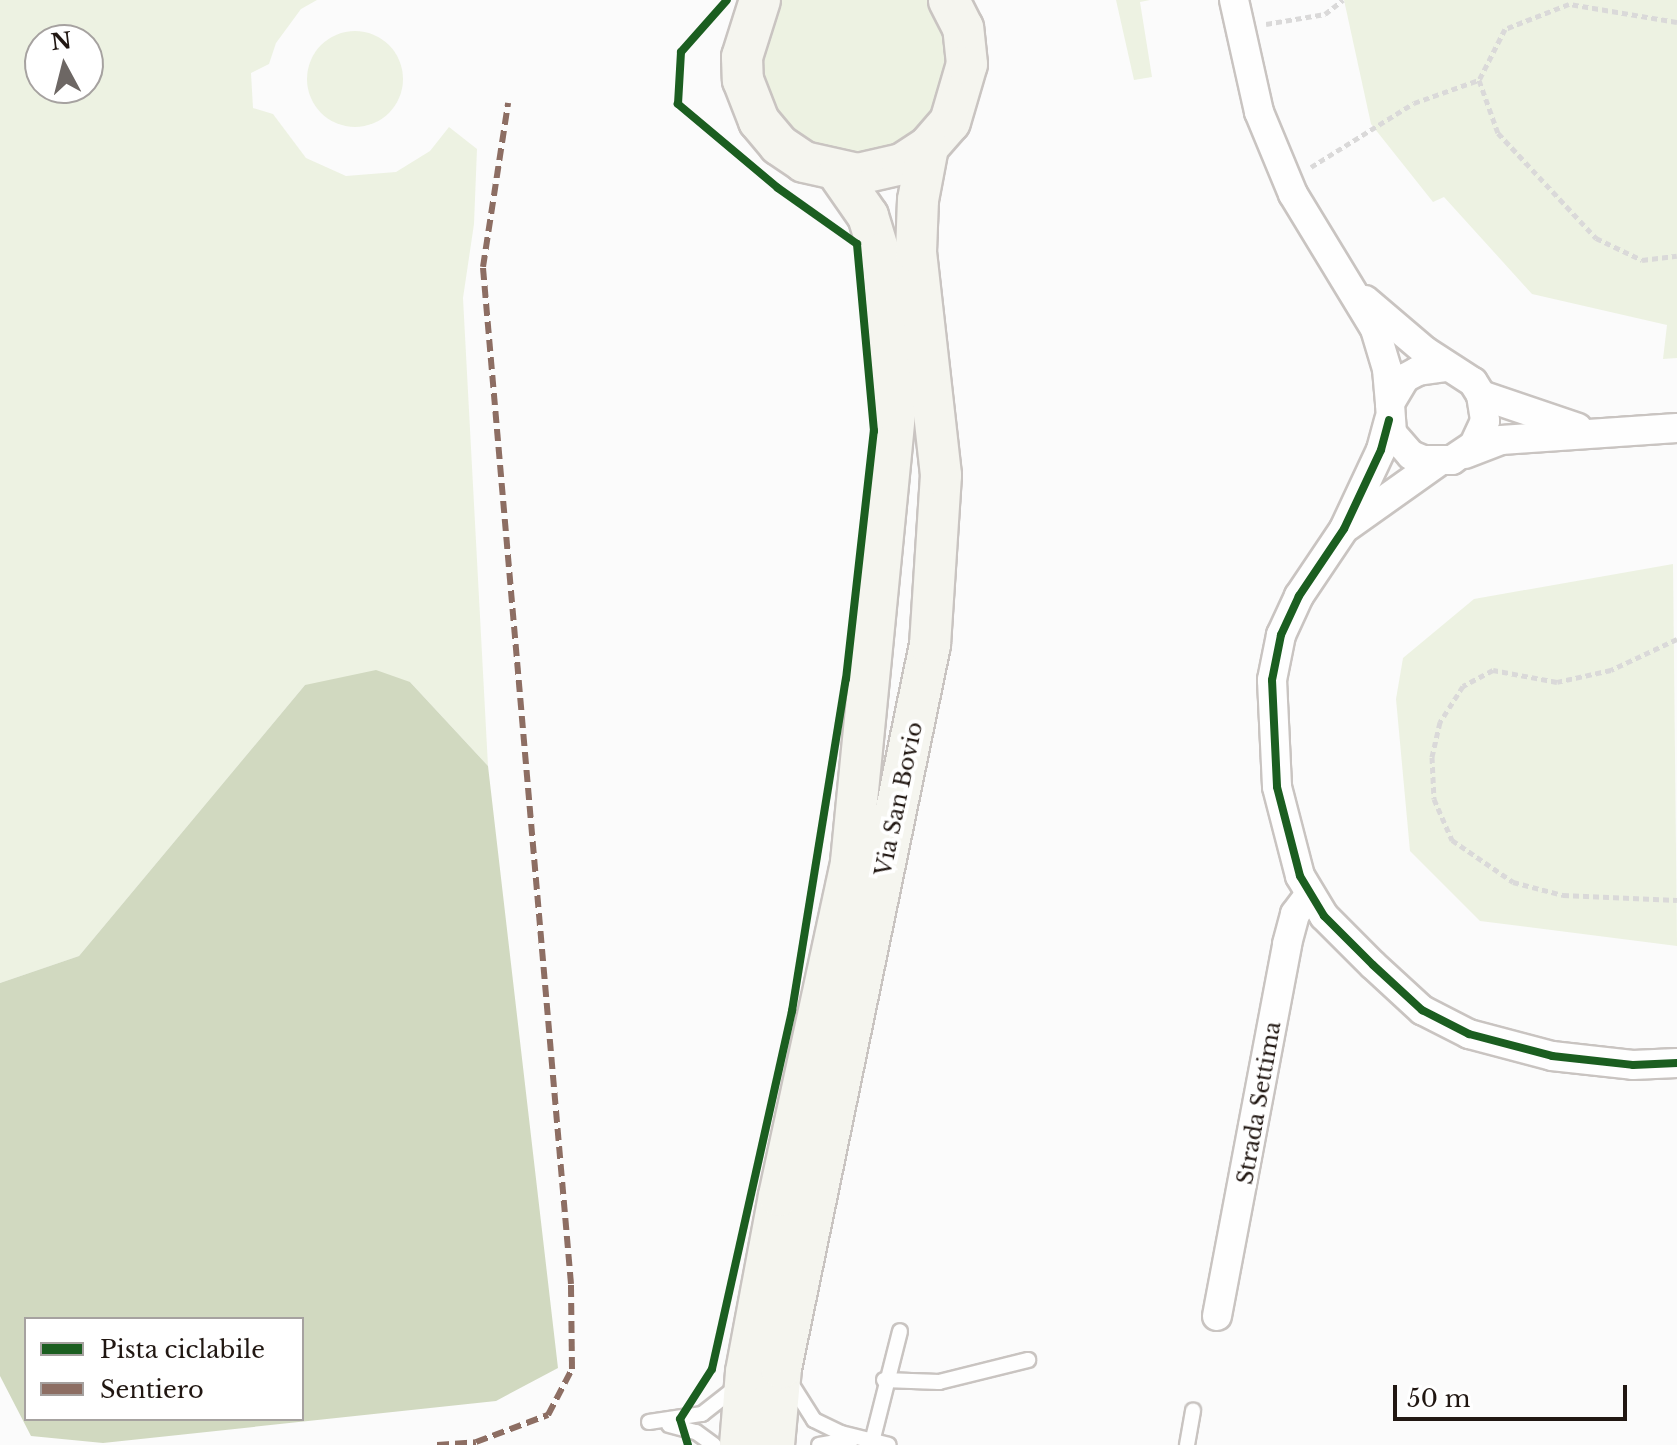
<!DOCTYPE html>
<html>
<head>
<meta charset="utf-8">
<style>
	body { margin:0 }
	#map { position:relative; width:1677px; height:1445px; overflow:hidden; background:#fbfbfb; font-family:"Libre Baskerville",serif }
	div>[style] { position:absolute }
	.green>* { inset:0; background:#edf2e2 }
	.round { border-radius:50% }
	.forest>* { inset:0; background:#d1d9c0 }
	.path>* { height:5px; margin-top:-2.5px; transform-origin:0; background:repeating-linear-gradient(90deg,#dad9d9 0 6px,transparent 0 10px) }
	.roads { filter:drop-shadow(2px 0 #c9c4c1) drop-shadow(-2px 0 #c9c4c1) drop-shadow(0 2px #c9c4c1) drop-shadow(0 -2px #c9c4c1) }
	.lane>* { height:14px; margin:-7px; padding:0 7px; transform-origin:7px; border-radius:7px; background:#fefefe }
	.street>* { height:28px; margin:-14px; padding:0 14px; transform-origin:14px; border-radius:14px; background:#fefefe }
	.secondary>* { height:40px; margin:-20px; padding:0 20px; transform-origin:20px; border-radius:20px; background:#f5f5ef }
	.quiet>* { height:6px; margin-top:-3px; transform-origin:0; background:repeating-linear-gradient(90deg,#8d6e63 0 12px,transparent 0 18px) }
	.cycleway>* { height:8px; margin:-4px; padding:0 4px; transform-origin:4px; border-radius:4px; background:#1b5e20 }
	span { translate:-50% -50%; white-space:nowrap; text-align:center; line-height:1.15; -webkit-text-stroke:8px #fff; paint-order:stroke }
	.street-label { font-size:22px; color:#211712 }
	.legend { position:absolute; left:24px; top:1317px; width:280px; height:104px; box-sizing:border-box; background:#fff; border:2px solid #a6a2a0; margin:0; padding:10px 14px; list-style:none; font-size:24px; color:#211712 }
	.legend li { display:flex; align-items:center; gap:16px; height:40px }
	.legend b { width:40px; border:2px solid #a6a2a0 }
	.north { position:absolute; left:24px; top:24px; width:80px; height:80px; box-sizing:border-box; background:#fff; border:2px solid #a6a2a0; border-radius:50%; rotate:353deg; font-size:22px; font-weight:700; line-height:32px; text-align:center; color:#211712 }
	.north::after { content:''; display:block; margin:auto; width:28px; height:36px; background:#6d6764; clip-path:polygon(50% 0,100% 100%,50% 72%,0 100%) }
	.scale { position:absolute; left:1393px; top:1385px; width:234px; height:36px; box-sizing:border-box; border:4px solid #211712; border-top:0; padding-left:10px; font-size:24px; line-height:28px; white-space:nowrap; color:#211712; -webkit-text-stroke:6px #fff; paint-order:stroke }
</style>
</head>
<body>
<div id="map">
	<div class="green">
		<div style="clip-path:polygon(evenodd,0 0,317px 0,301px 9px,276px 43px,269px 64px,251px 73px,253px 108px,273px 114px,306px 158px,346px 176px,396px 172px,430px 151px,449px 127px,477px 149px,474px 224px,463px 298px,488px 766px,410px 682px,305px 685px,79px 956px,0 983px,0 0,40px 40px,88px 40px,88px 88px,40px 88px,40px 40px)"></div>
		<div style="clip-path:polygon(782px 0,928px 0,948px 35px,951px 67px,928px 124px,904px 144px,842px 157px,812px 147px,785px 129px,767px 103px,759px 71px,773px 10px)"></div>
		<div style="clip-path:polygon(1116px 0,1150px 0,1140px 2px,1152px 77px,1134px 80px)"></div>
		<div style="clip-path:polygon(1344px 0,1677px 0,1677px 358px,1663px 359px,1667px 325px,1532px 294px,1444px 197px,1433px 202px,1371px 124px)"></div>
		<div class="round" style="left:307px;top:31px;width:96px;height:96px"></div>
		<div style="clip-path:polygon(1673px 564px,1677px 946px,1480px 921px,1410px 851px,1396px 699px,1403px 658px,1474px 599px)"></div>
	</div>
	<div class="forest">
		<div style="clip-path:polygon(evenodd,376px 670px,410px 682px,488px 766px,558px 1368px,496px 1401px,103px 1443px,31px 1436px,0 1376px,0 983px,79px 956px,305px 685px,376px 670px,26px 1319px,302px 1319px,302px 1419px,26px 1419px,26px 1319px)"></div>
	</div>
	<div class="path">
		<div style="left:1677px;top:22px;width:109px;rotate:-170.5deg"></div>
		<div style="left:1569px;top:4px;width:69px;rotate:158.7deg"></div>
		<div style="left:1505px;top:29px;width:57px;rotate:117deg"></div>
		<div style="left:1479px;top:80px;width:56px;rotate:70.3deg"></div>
		<div style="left:1498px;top:133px;width:144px;rotate:47deg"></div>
		<div style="left:1596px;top:238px;width:51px;rotate:25.6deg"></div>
		<div style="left:1642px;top:260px;width:35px;rotate:-7deg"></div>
		<div style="left:1266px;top:24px;width:60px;rotate:-9.6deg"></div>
		<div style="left:1325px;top:14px;width:23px;rotate:-38deg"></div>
		<div style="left:1311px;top:167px;width:121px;rotate:-31.9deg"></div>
		<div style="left:1414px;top:103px;width:69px;rotate:-19.5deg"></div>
		<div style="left:1677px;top:639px;width:73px;rotate:154.8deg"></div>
		<div style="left:1611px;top:670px;width:55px;rotate:167.5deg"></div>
		<div style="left:1557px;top:682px;width:65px;rotate:-169.4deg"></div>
		<div style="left:1493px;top:670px;width:34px;rotate:152deg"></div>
		<div style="left:1463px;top:686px;width:43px;rotate:122.6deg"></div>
		<div style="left:1440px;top:722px;width:36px;rotate:103deg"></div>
		<div style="left:1432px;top:757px;width:42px;rotate:87.3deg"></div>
		<div style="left:1434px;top:799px;width:45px;rotate:66.3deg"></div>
		<div style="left:1452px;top:840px;width:74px;rotate:34.5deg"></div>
		<div style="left:1513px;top:882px;width:52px;rotate:14.6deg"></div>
		<div style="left:1563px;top:895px;width:114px;rotate:2.5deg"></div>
	</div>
	<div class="roads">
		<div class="lane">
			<div style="left:884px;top:1380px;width:55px;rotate:2.1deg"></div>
			<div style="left:939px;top:1382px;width:92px;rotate:-13.9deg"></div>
			<div style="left:790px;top:1382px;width:45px;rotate:57.7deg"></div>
			<div style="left:814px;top:1420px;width:30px;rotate:26deg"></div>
			<div style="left:841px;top:1433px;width:49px;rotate:14deg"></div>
			<div style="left:649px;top:1422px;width:54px;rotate:-8.6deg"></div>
			<div style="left:702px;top:1414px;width:41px;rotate:-38deg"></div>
			<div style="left:669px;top:1425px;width:28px;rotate:15deg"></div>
			<div style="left:696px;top:1432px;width:22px;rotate:36deg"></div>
			<div style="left:873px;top:1438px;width:110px;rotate:-75.8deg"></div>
			<div style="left:819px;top:1445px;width:34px;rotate:-10deg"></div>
			<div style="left:1187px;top:1445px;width:35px;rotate:-80deg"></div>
		</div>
		<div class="street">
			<div style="left:1234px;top:0;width:115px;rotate:77.4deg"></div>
			<div style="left:1259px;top:112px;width:89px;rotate:67.5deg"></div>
			<div style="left:1293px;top:194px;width:158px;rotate:58.7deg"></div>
			<div style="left:1375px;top:329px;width:42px;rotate:73.3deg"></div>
			<div style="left:1387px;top:369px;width:34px;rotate:85deg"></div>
			<div style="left:1365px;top:300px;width:79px;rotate:40.4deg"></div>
			<div style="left:1425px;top:351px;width:57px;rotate:32.9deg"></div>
			<div style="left:1473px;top:382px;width:15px;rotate:58deg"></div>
			<div style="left:1481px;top:395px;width:26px;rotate:81deg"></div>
			<div style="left:1485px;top:421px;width:26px;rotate:115deg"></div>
			<div style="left:1474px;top:445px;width:27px;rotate:146deg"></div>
			<div style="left:1452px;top:460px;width:29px;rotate:180deg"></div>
			<div style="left:1423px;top:460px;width:13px;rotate:-157deg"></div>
			<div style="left:1411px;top:455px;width:29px;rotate:-131deg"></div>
			<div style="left:1392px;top:433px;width:30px;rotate:-94deg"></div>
			<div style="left:1390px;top:403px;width:29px;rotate:-59deg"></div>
			<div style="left:1405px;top:378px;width:15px;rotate:-28deg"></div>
			<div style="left:1418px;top:371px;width:29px;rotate:-8deg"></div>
			<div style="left:1481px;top:395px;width:102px;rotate:18.8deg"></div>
			<div style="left:1389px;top:420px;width:31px;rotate:105deg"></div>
			<div style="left:1381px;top:450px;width:87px;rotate:115.1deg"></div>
			<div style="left:1344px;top:529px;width:81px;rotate:123.9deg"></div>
			<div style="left:1299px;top:596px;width:43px;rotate:114.8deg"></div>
			<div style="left:1281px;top:635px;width:46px;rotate:101.3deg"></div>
			<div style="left:1272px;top:680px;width:107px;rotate:87.3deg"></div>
			<div style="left:1277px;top:787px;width:92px;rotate:75.5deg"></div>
			<div style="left:1300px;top:876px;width:47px;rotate:59deg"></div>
			<div style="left:1324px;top:916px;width:69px;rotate:45deg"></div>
			<div style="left:1373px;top:965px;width:67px;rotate:42.6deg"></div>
			<div style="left:1422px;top:1010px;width:53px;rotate:27.1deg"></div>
			<div style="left:1469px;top:1034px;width:86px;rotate:14.8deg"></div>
			<div style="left:1552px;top:1056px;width:81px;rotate:6.3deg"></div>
			<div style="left:1633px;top:1065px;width:44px;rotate:-2.6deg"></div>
			<div style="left:1465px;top:454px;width:39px;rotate:-21deg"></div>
			<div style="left:1501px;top:440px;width:176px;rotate:-3.9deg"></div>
			<div style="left:1348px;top:526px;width:110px;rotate:-35.4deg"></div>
			<div style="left:1217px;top:1316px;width:379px;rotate:-79.3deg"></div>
			<div style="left:1287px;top:944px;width:31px;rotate:-75deg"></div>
			<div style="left:1295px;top:914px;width:25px;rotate:-53deg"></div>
		</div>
		<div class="secondary">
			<div style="left:760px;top:0;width:60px;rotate:107.5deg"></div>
			<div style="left:742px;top:57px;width:23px;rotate:88deg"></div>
			<div style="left:743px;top:80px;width:44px;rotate:68.7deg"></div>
			<div style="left:759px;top:121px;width:31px;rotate:50deg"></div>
			<div style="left:779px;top:145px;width:30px;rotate:34deg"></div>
			<div style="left:804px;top:162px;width:55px;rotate:12.5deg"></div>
			<div style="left:858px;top:174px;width:45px;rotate:-12.8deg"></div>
			<div style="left:902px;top:164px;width:31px;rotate:-33deg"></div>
			<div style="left:928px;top:147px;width:33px;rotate:-49deg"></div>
			<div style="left:950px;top:122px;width:60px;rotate:-73.7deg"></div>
			<div style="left:967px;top:64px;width:36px;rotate:-96deg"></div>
			<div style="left:963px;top:28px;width:31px;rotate:-117deg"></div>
			<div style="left:740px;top:1445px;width:73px;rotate:-85.3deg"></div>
			<div style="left:746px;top:1372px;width:179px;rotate:-79.4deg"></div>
			<div style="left:779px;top:1196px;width:342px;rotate:-77.8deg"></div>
			<div style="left:851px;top:862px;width:452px;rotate:-84.4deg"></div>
			<div style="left:895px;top:412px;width:147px;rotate:-94.7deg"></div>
			<div style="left:883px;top:265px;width:51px;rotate:-107deg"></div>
			<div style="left:868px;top:216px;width:52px;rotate:-124.9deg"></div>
			<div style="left:774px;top:1445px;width:77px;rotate:-84.8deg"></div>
			<div style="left:781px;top:1368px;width:738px;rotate:-78.36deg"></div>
			<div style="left:930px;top:645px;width:170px;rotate:-86.3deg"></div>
			<div style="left:941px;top:475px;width:224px;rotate:-96.4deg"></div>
			<div style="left:916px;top:252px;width:52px;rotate:-87.8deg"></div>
			<div style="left:918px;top:200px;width:54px;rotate:-79.3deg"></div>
		</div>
	</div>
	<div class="quiet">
		<div style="left:437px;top:1445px;width:39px;rotate:-4deg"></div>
		<div style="left:476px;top:1442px;width:77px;rotate:-20.6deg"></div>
		<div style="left:548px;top:1415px;width:52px;rotate:-62.4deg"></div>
		<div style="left:572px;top:1369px;width:85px;rotate:-90.7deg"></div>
		<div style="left:571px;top:1284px;width:1021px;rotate:-94.95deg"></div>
		<div style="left:483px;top:267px;width:166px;rotate:-81.3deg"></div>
	</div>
	<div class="cycleway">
		<div style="left:1389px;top:420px;width:31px;rotate:105deg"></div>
		<div style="left:1381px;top:450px;width:87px;rotate:115.1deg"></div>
		<div style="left:1344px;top:529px;width:81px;rotate:123.9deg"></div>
		<div style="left:1299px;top:596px;width:43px;rotate:114.8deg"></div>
		<div style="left:1281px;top:635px;width:46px;rotate:101.3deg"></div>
		<div style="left:1272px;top:680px;width:107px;rotate:87.3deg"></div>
		<div style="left:1277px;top:787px;width:92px;rotate:75.5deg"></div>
		<div style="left:1300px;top:876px;width:47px;rotate:59deg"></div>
		<div style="left:1324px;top:916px;width:69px;rotate:45deg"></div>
		<div style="left:1373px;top:965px;width:67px;rotate:42.6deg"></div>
		<div style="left:1422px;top:1010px;width:53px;rotate:27.1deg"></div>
		<div style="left:1469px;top:1034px;width:86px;rotate:14.8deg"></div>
		<div style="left:1552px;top:1056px;width:81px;rotate:6.3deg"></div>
		<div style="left:1633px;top:1065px;width:44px;rotate:-2.6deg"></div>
		<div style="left:688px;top:1445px;width:27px;rotate:-107deg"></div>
		<div style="left:680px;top:1419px;width:59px;rotate:-57.4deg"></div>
		<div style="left:712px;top:1369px;width:367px;rotate:-77.4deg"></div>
		<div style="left:792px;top:1011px;width:336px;rotate:-80.8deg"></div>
		<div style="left:846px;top:679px;width:250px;rotate:-83.6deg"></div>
		<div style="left:874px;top:431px;width:188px;rotate:-95.2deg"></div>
		<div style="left:857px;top:244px;width:97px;rotate:-144.7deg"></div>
		<div style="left:778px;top:188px;width:131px;rotate:-140deg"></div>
		<div style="left:678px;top:104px;width:52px;rotate:-86.7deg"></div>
		<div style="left:681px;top:52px;width:69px;rotate:-48.5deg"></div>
	</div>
	<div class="street-label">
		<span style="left:899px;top:799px;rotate:-78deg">Via San Bovio</span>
		<span style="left:1259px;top:1103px;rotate:-80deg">Strada Settima</span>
	</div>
	<ul class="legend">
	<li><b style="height:10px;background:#1b5e20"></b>Pista ciclabile</li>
	<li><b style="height:10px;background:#8d6e63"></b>Sentiero</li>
	</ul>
	<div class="north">N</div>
	<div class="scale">50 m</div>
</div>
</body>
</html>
